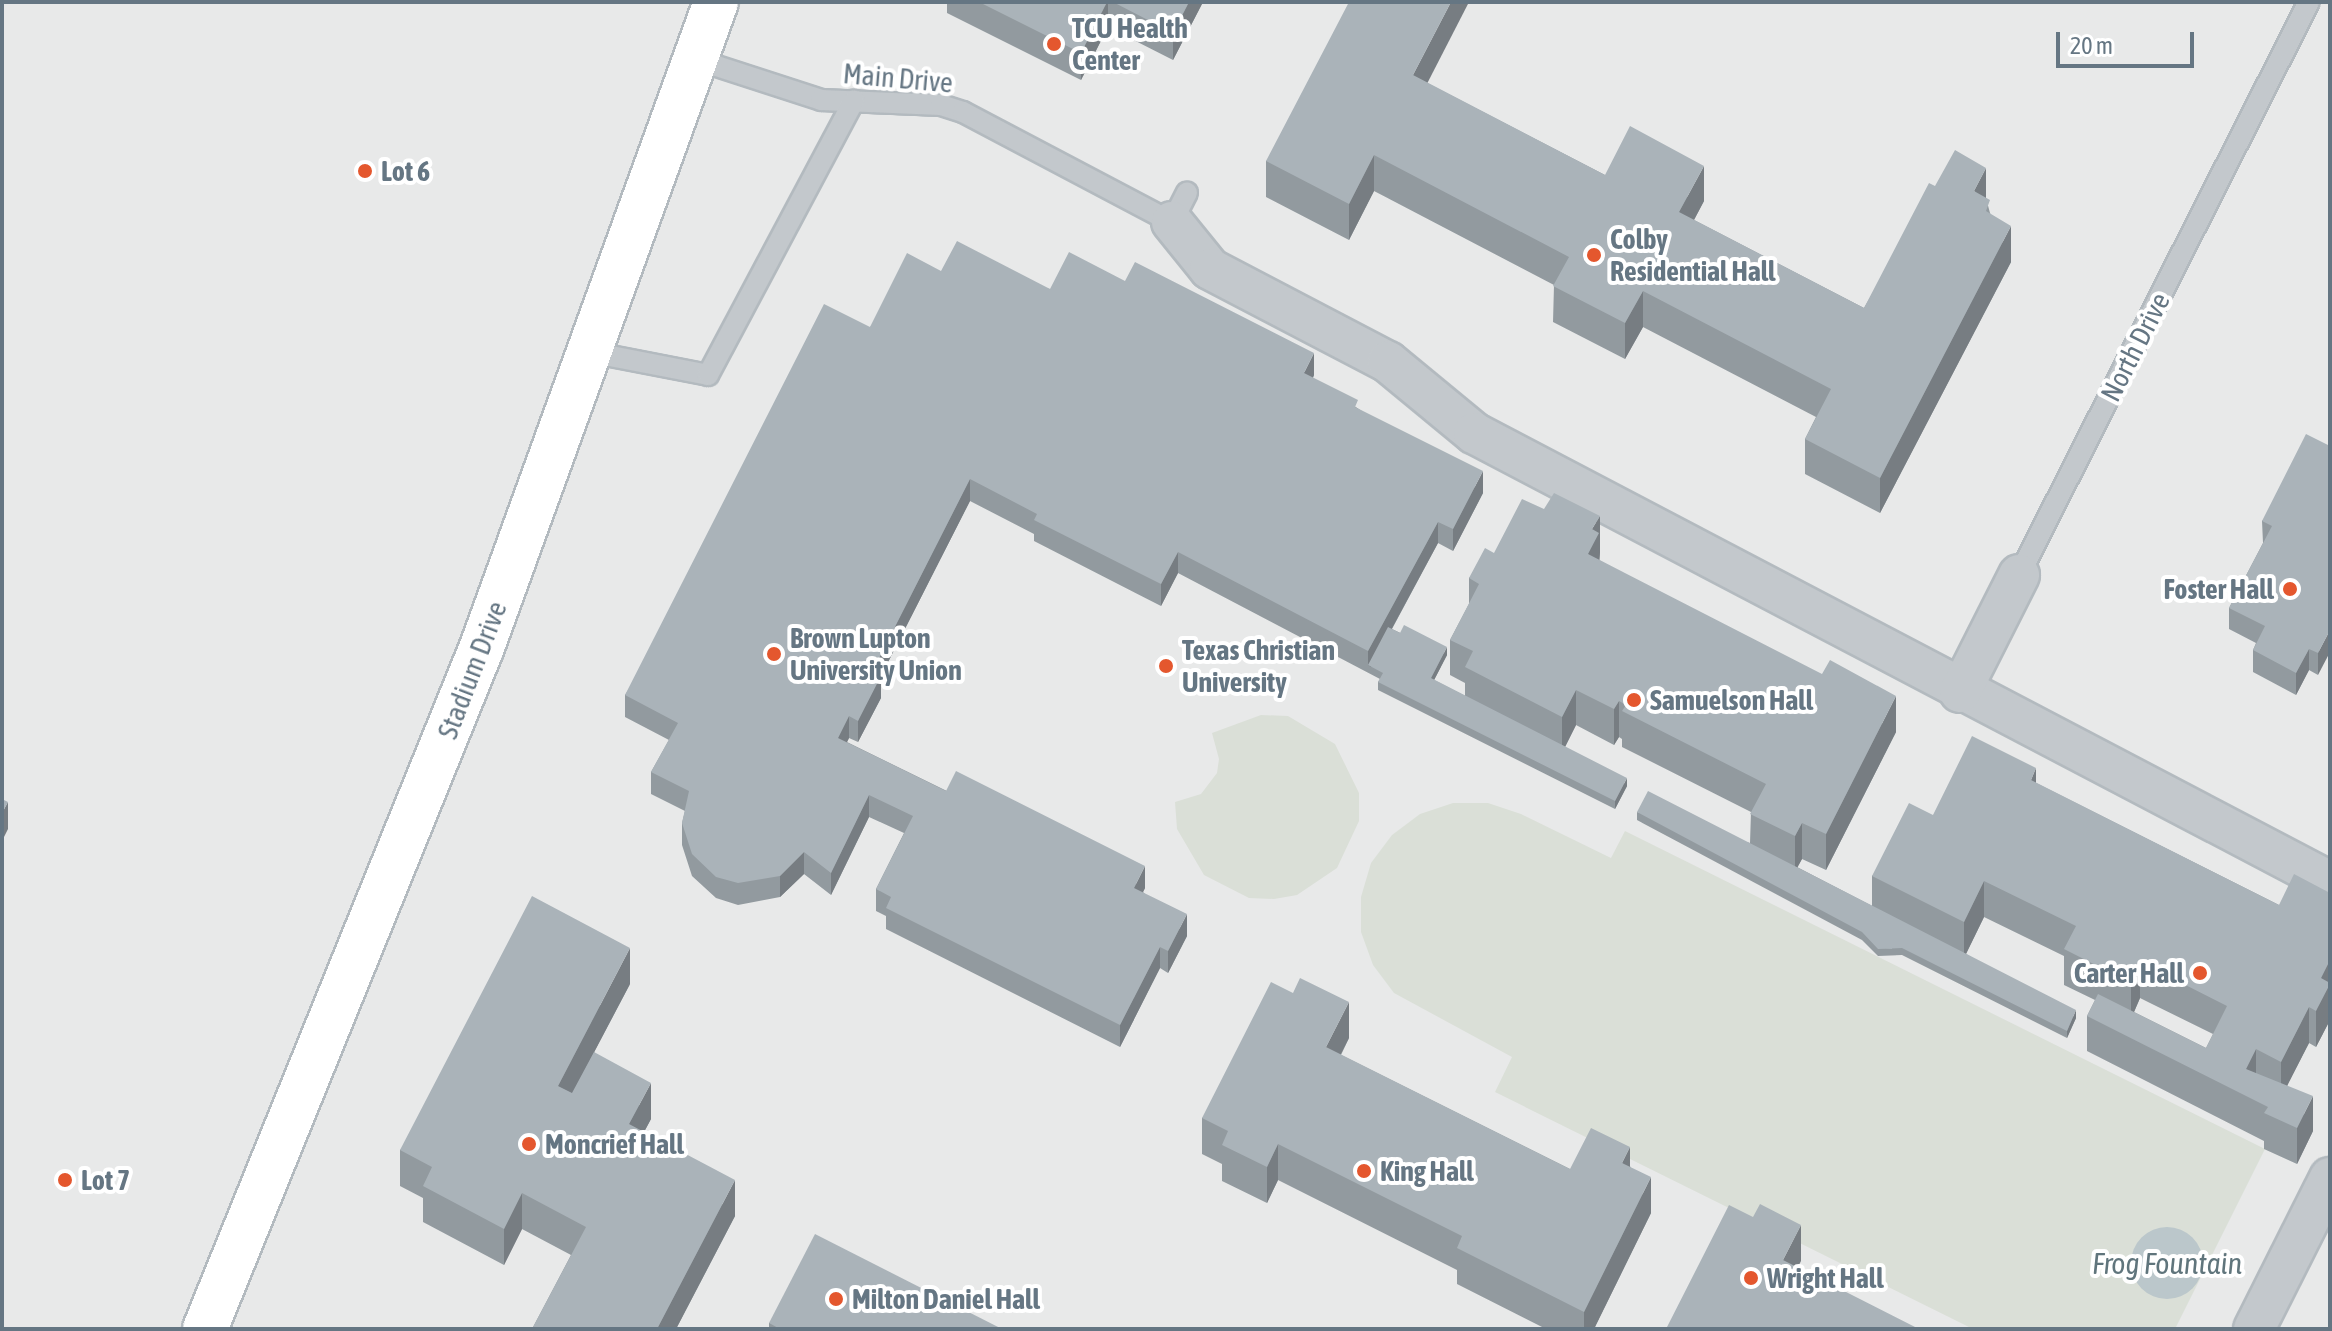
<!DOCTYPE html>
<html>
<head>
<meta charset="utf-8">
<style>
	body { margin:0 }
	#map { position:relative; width:2332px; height:1331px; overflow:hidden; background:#fafaf8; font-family:"Asap Condensed",sans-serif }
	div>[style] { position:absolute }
	.built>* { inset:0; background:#e8e9e9; transform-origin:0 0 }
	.green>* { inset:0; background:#dadfd7 }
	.water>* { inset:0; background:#bbc7cb }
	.round { border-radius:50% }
	.roads { filter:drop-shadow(2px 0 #b3babf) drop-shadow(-2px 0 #b3babf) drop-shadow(0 2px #b3babf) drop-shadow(0 -2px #b3babf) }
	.lane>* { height:20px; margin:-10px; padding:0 10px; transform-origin:10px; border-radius:10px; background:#c3c8cc }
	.street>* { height:40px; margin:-20px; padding:0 20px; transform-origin:20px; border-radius:20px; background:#c3c8cc }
	.secondary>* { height:44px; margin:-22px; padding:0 22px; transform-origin:22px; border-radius:22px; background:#fff }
	.wall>* { inset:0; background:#929a9f }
	.shaded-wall>* { inset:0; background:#777d82 }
	.building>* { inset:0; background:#aab3b9 }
	.dots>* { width:22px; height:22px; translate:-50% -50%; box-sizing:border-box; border:4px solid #fff; border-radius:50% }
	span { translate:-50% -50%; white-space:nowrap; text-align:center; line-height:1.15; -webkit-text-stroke:8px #fff; paint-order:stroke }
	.poi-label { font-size:28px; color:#657683; font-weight:700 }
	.left { translate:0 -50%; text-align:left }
	.right { translate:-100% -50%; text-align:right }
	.street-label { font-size:28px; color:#657683 }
	.water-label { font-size:30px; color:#60757c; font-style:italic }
	.frame { position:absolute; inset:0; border:4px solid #657683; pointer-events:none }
	.scale { position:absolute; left:2056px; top:32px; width:138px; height:36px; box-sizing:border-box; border:4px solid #657683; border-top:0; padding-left:10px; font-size:24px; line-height:28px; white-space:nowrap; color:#657683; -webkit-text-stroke:6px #fff; paint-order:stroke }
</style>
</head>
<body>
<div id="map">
	<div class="built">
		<div style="left:2px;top:2px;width:2328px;height:1327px"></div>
	</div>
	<div class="green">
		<div style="clip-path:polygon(1261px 715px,1288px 716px,1335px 744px,1359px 793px,1359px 821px,1337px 868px,1297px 895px,1274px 899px,1249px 898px,1204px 875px,1177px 829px,1175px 802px,1201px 794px,1217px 773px,1219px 759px,1212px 733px)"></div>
		<div style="clip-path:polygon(1453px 803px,1488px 803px,1521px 814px,1611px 858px,1625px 831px,2265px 1149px,2175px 1329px,1973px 1329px,1495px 1092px,1512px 1057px,1394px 993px,1373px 965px,1361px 932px,1361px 897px,1371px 863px,1392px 835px,1420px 814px)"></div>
	</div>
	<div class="water">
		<div class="round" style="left:2131px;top:1227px;width:72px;height:72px"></div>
	</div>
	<div class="roads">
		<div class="lane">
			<div style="left:695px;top:59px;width:133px;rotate:18deg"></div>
			<div style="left:821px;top:100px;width:120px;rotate:2.4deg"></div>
			<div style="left:941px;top:105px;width:23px;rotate:18deg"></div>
			<div style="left:963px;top:112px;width:236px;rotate:27.8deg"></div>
			<div style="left:1172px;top:222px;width:33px;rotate:-63deg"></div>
			<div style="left:590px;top:352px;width:120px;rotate:11deg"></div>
			<div style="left:708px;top:375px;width:311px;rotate:-62deg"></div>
			<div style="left:2019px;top:575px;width:642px;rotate:-63.16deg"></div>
		</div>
		<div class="street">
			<div style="left:1172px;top:222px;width:60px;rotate:51deg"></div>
			<div style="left:1210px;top:269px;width:201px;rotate:27.6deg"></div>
			<div style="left:1388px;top:362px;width:112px;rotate:39.5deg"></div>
			<div style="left:1474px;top:433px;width:967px;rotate:27.68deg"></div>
			<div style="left:1960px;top:692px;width:131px;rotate:-63.2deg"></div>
			<div style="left:2254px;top:1329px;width:169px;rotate:-63.3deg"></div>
		</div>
		<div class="secondary">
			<div style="left:205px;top:1329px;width:736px;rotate:-67.9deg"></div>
			<div style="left:482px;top:647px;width:686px;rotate:-70.06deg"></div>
		</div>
	</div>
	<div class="wall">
		<div style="clip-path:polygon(947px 2px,1203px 2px,1173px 60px,1108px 27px,1081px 80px,947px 13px)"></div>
		<div style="clip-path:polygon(1427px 83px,1605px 175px,1704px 201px,1694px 220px,1864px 308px,1935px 186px,1986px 198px,1990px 213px,2011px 262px,1880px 513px,1805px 474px,1805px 439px,1816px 417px,1643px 327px,1625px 359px,1553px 322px,1554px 285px,1374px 191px,1349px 240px,1266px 197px,1266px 161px)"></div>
		<div style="clip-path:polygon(evenodd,941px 271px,1050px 289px,1314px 375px,1313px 378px,1483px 493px,1453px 551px,1438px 543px,1392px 629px,1447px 655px,1434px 680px,1465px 696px,1465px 683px,1450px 675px,1450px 640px,1469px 604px,1469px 578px,1494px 553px,1600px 552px,1599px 560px,1896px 732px,1826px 870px,1802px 859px,1797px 867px,1872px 906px,1872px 876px,1933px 815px,2036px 783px,2279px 905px,2330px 893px,2330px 1020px,2316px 1047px,2309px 1043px,2287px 1085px,2313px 1131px,2297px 1164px,2264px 1149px,2264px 1141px,2087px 1051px,2087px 1016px,2095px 1000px,2064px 985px,2064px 956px,1984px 917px,1966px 954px,2076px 1018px,2067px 1038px,1902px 955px,1878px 956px,1862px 940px,1637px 820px,1637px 812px,1750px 843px,1751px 812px,1622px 747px,1622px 739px,1619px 737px,1614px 745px,1576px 725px,1565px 747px,1627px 786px,1615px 809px,1378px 690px,1378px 682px,1380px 679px,1178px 573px,1161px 606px,1034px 541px,1034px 534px,970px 501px,881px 676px,881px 698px,858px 742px,849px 738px,847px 742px,1145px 888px,1143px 892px,1187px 936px,1168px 973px,1160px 968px,1120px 1047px,886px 929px,886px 916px,876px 911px,876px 889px,904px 833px,869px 817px,831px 895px,804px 874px,780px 897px,738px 905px,716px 898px,692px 876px,682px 845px,682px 823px,685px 811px,651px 794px,651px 772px,669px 740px,625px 717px,625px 695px,870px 327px,941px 271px,2140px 998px,2213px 1034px,2206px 1048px,2134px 1012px,2140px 998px)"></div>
		<div style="clip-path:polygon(2330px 446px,2318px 675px,2309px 670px,2296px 695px,2253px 672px,2253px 650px,2256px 643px,2229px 629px,2229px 608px,2263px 543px,2262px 521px)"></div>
		<div style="clip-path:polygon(630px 984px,594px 1052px,651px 1119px,644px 1132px,735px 1216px,676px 1329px,532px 1329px,571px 1255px,522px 1229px,504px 1265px,423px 1222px,423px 1198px,400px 1186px,400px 1150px)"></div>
		<div style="clip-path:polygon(1349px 1038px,1341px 1055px,1570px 1169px,1630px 1166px,1651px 1213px,1594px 1329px,1546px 1329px,1457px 1284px,1457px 1270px,1278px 1180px,1267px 1203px,1222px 1181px,1222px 1164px,1202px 1154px,1202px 1118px)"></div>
		<div style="clip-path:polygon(769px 1323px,1002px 1329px,769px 1329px)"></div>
	</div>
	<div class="shaded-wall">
		<div style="clip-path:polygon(1107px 2px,1108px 2px,1108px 27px,1081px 80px,1081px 53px)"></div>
		<div style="clip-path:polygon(1189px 2px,1203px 2px,1173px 60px,1173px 33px)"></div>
		<div style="clip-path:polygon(1451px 2px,1469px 2px,1413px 111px,1413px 75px)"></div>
		<div style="clip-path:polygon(1374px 155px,1374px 191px,1349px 240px,1349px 204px)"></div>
		<div style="clip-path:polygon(1704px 166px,1704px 201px,1679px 248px,1679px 212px)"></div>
		<div style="clip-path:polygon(1986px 168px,1986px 204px,1974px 191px)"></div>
		<div style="clip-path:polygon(2011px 226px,2011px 262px,1880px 513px,1880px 478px)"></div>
		<div style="clip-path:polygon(1643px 291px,1643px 327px,1625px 359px,1625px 323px)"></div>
		<div style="clip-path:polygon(1314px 353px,1314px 375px,1304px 395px,1304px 373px)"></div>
		<div style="clip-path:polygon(1483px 471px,1483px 493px,1453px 551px,1453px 529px)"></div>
		<div style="clip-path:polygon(970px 479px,970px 501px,881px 676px,881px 698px,858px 742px,858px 721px,872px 672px)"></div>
		<div style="clip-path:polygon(1600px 516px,1600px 552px,1599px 568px,1588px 554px,1592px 529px)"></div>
		<div style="clip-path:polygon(1438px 522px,1438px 543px,1371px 667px,1368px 665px,1368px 651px)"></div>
		<div style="clip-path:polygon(1178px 552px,1178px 573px,1161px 606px,1161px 584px)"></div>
		<div style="clip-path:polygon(2330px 630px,2330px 652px,2318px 675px,2318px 653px)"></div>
		<div style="clip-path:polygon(1447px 647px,1447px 655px,1431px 686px,1431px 678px)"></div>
		<div style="clip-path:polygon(2309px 649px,2309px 670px,2296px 695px,2296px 673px)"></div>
		<div style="clip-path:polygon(1576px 690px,1576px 725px,1562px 753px,1562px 717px)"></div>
		<div style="clip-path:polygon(1896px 696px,1896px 732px,1826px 870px,1826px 834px)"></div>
		<div style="clip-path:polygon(1619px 701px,1619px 737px,1614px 745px,1614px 709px)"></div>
		<div style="clip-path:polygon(849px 716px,849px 738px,838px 760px,838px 738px)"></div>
		<div style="clip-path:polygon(2036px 768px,2036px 804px,2031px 780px)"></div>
		<div style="clip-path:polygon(1627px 778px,1627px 786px,1615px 809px,1615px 801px)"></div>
		<div style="clip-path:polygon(869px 795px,869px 817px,831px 895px,831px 873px)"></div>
		<div style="clip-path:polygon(8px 802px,8px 829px,2px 841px,2px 813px)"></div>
		<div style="clip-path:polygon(1802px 823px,1802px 859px,1795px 872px,1795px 836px)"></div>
		<div style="clip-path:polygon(804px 852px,804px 874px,780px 897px,780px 876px)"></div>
		<div style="clip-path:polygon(1145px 866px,1145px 888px,1134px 910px,1134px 888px)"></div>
		<div style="clip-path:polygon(1984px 881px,1984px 917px,1964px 958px,1964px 922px)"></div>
		<div style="clip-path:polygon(1187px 914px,1187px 936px,1168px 973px,1168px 951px)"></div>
		<div style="clip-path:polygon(1160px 947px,1160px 968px,1120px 1047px,1120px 1025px)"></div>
		<div style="clip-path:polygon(630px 948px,630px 984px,558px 1121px,558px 1086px)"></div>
		<div style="clip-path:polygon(2330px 960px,2330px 1020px,2316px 1047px,2316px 1011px,2321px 978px)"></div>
		<div style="clip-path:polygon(2140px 962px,2140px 998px,2131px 1019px,2131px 983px)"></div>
		<div style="clip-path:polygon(1349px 1002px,1349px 1038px,1326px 1083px,1326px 1047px)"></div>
		<div style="clip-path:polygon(2309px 1007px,2309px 1043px,2281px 1098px,2281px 1062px)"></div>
		<div style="clip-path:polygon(2076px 1010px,2076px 1018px,2067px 1038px,2067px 1031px)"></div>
		<div style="clip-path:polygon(2256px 1049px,2256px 1085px,2246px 1069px)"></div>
		<div style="clip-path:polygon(651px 1083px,651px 1119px,629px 1160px,629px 1124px)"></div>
		<div style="clip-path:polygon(2313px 1096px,2313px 1131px,2297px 1164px,2297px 1128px)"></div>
		<div style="clip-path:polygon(1278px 1144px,1278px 1180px,1267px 1203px,1267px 1167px)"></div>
		<div style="clip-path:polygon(1630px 1147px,1630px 1183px,1622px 1163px)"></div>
		<div style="clip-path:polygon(1651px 1177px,1651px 1213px,1594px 1329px,1584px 1329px,1584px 1312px)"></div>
		<div style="clip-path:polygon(735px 1180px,735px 1216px,676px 1329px,657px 1329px)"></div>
		<div style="clip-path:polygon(522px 1193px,522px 1229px,504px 1265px,504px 1229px)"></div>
		<div style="clip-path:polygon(1801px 1225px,1801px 1261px,1783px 1296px,1783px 1260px)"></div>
	</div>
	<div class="building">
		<div style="clip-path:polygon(979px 2px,1107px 2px,1081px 53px)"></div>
		<div style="clip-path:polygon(1113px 2px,1189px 2px,1173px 33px)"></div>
		<div style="clip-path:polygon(1349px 2px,1451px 2px,1413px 75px,1605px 175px,1630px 126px,1704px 166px,1679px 212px,1864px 308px,1929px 183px,1935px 186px,1955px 150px,1986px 168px,1974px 191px,1990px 200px,1986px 211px,2011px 226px,1880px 478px,1805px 439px,1831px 389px,1643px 291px,1625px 323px,1553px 286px,1569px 257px,1374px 155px,1349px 204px,1266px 161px)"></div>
		<div style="clip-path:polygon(957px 241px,1050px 289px,1069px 252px,1125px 281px,1135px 262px,1314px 353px,1304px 373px,1358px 400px,1355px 407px,1483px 471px,1453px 529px,1438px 522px,1368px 651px,1178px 552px,1161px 584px,1034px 520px,1037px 514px,970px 479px,872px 672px,881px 676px,858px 721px,849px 716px,838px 738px,946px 791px,956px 771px,1145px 866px,1134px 888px,1187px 914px,1168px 951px,1160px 947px,1120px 1025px,886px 908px,891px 897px,876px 889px,913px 816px,869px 795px,831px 873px,804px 852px,780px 876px,738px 883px,716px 877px,692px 854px,682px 823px,689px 791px,651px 772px,678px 723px,625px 695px,824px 304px,870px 327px,907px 253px,941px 271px)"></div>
		<div style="clip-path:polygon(2306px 434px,2330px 446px,2330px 630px,2318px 653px,2309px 649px,2296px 673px,2253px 650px,2265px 626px,2229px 608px,2272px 526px,2262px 521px)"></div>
		<div style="clip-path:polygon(1554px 493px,1600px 516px,1592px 529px,1599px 533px,1588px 554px,1822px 674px,1830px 660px,1896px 696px,1826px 834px,1802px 823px,1795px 836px,1750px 814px,1766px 784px,1622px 711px,1626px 705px,1619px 701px,1614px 709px,1576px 690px,1562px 717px,1465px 667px,1473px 651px,1450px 640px,1479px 584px,1469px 578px,1485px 548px,1494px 553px,1522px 499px,1544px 509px)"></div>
		<div style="clip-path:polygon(1404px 625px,1447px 647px,1431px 678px,1627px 778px,1615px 801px,1378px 682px,1383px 673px,1368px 665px,1388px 627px,1400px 633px)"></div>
		<div style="clip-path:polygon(1972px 736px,2036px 768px,2031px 780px,2279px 905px,2294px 874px,2330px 893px,2330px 905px,2328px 909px,2330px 910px,2330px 960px,2321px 978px,2330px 983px,2330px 984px,2316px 1011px,2309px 1007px,2281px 1062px,2256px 1049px,2246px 1069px,2313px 1096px,2297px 1128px,2264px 1113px,2268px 1107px,2087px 1016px,2098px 994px,2206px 1048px,2227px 1006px,2140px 962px,2131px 983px,2064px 949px,2076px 926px,1984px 881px,1964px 922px,1872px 876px,1909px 803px,1933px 815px)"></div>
		<div style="clip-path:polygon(1648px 791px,2076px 1010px,2067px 1031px,1902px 948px,1878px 949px,1862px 932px,1637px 812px)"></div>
		<div style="clip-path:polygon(2px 799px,8px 802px,2px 813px)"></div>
		<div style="clip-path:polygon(532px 896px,630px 948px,558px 1086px,572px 1093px,594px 1052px,651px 1083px,629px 1124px,735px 1180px,657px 1329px,532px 1329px,586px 1227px,522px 1193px,504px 1229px,423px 1186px,432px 1167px,400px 1150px)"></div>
		<div style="clip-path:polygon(1300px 978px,1349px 1002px,1326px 1047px,1570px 1169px,1591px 1128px,1630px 1147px,1622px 1163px,1651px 1177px,1584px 1312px,1457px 1248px,1462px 1236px,1278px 1144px,1267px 1167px,1222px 1145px,1228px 1131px,1202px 1118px,1271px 982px,1293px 993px)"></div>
		<div style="clip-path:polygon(1760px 1204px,1801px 1225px,1783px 1260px,1919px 1329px,1666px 1329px,1729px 1205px,1753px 1217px)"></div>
		<div style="clip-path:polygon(815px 1234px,1002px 1329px,780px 1329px,769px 1323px)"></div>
	</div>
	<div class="dots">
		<div style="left:1054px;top:44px;background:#e4572e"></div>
		<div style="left:365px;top:171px;background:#e4572e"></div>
		<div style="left:1594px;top:255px;background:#e4572e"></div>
		<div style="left:2290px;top:589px;background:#e4572e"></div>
		<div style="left:774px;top:654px;background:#e4572e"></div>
		<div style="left:1166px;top:666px;background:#e4572e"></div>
		<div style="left:1634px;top:700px;background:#e4572e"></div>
		<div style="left:2200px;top:973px;background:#e4572e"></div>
		<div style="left:529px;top:1144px;background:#e4572e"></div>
		<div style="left:1364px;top:1171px;background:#e4572e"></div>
		<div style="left:65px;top:1180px;background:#e4572e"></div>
		<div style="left:1751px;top:1278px;background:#e4572e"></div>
		<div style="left:836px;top:1299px;background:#e4572e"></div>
	</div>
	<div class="poi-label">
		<span class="left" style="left:1072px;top:44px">TCU Health<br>Center</span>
		<span class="left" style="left:381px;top:171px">Lot 6</span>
		<span class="left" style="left:1610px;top:255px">Colby<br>Residential Hall</span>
		<span class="right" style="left:2274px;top:589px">Foster Hall</span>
		<span class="left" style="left:790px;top:654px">Brown Lupton<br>University Union</span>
		<span class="left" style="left:1182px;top:666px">Texas Christian<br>University</span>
		<span class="left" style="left:1650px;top:700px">Samuelson Hall</span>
		<span class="right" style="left:2184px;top:973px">Carter Hall</span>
		<span class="left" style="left:545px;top:1144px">Moncrief Hall</span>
		<span class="left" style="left:1380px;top:1171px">King Hall</span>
		<span class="left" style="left:81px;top:1180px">Lot 7</span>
		<span class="left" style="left:1767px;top:1278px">Wright Hall</span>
		<span class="left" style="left:852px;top:1299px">Milton Daniel Hall</span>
	</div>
	<div class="street-label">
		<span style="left:898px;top:78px;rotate:5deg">Main Drive</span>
		<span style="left:2135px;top:347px;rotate:-63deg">North Drive</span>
		<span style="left:472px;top:670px;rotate:-69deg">Stadium Drive</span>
	</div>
	<div class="water-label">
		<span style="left:2167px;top:1263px">Frog Fountain</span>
	</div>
	<div class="frame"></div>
	<div class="scale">20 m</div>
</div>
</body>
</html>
